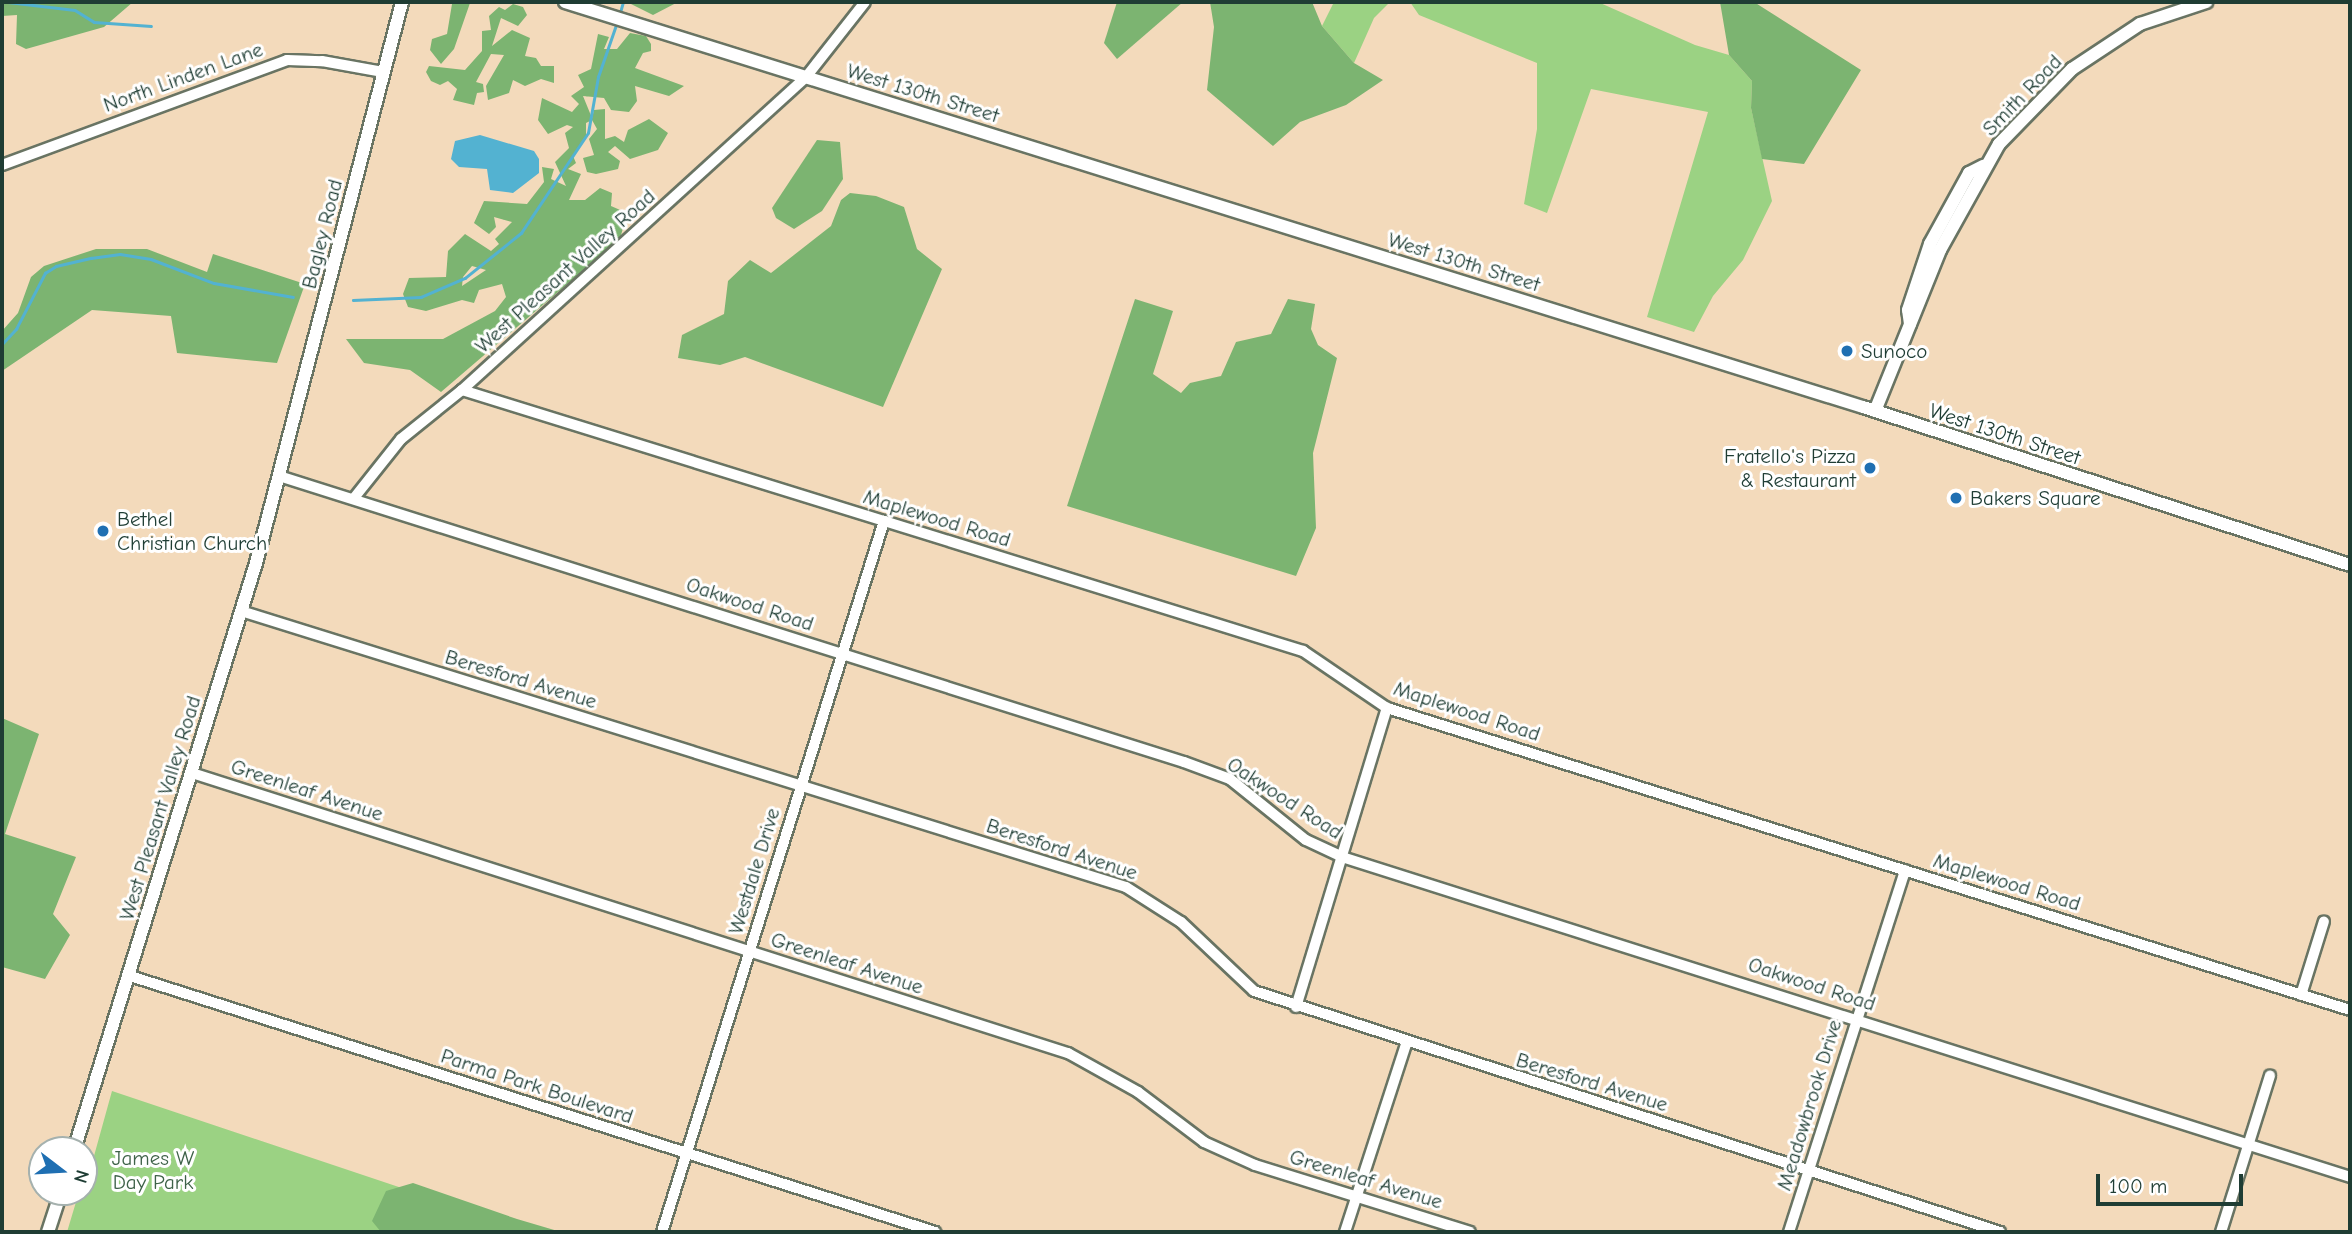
<!DOCTYPE html>
<html>
<head>
<meta charset="utf-8">
<style>
	body { margin:0 }
	#map { position:relative; width:2352px; height:1234px; overflow:hidden; background:#f3dabb; font-family:"Comic Neue",sans-serif }
	div>[style] { position:absolute }
	.green>* { inset:0; background:#9bd283 }
	.forest>* { inset:0; background:#7cb471 }
	.water>* { inset:0; background:#53b2d1 }
	.stream>* { height:2.5px; margin:-1.25px; padding:0 1.25px; transform-origin:1.25px; border-radius:1.25px; background:#53b2d1 }
	.roads { filter:drop-shadow(2px 0 #697463) drop-shadow(-2px 0 #697463) drop-shadow(0 2px #697463) drop-shadow(0 -2px #697463) }
	.minor>* { height:10px; margin:-5px; padding:0 5px; transform-origin:5px; border-radius:5px; background:#fff }
	.major>* { height:12px; margin:-6px; padding:0 6px; transform-origin:6px; border-radius:6px; background:#fff }
	.dots>* { width:19px; height:19px; translate:-50% -50%; box-sizing:border-box; border:4px solid #fff; border-radius:50% }
	span { translate:-50% -50%; white-space:nowrap; text-align:center; line-height:1.15; -webkit-text-stroke:6px #fff; paint-order:stroke }
	.street-label { font-size:21px; color:#1f3d34 }
	.poi-label { font-size:21px; color:#1f3d34 }
	.left { translate:0 -50%; text-align:left }
	.right { translate:-100% -50%; text-align:right }
	.park-label { font-size:21px; color:#3e6248 }
	.frame { position:absolute; inset:0; border:4px solid #1f3d34; pointer-events:none }
	.north { position:absolute; left:28px; top:1136px; width:70px; height:70px; box-sizing:border-box; background:#fff; border:2px solid #a5b1ae; border-radius:50%; rotate:107deg; font-size:19px; font-weight:700; line-height:28px; text-align:center; color:#1f3d34 }
	.north::after { content:''; display:block; margin:auto; width:24px; height:32px; background:#1f6fb2; clip-path:polygon(50% 0,100% 100%,50% 72%,0 100%) }
	.scale { position:absolute; left:2096px; top:1174px; width:147px; height:32px; box-sizing:border-box; border:4px solid #1f3d34; border-top:0; padding-left:9px; font-size:21px; line-height:24px; white-space:nowrap; color:#1f3d34; -webkit-text-stroke:5px #fff; paint-order:stroke }
</style>
</head>
<body>
<div id="map">
	<div class="green">
		<div style="clip-path:polygon(1334px 2px,1390px 2px,1374px 18px,1354px 63px,1322px 26px)"></div>
		<div style="clip-path:polygon(1410px 2px,1598px 2px,1695px 45px,1729px 55px,1752px 81px,1751px 108px,1772px 201px,1743px 260px,1713px 296px,1694px 332px,1647px 317px,1708px 112px,1591px 89px,1547px 213px,1524px 204px,1537px 129px,1537px 63px,1419px 15px)"></div>
		<div style="clip-path:polygon(112px 1091px,533px 1232px,67px 1232px,79px 1192px,84px 1192px)"></div>
	</div>
	<div class="forest">
		<div style="clip-path:polygon(2px 2px,133px 2px,104px 27px,26px 49px,16px 44px,17px 15px,2px 16px)"></div>
		<div style="clip-path:polygon(627px 2px,678px 2px,653px 15px)"></div>
		<div style="clip-path:polygon(1117px 2px,1183px 2px,1117px 59px,1104px 43px)"></div>
		<div style="clip-path:polygon(1210px 2px,1312px 2px,1322px 26px,1354px 63px,1383px 80px,1346px 105px,1300px 122px,1273px 146px,1207px 90px,1214px 27px)"></div>
		<div style="clip-path:polygon(1720px 2px,1754px 2px,1861px 70px,1804px 164px,1762px 159px,1751px 108px,1752px 81px,1729px 55px)"></div>
		<div style="clip-path:polygon(470px 3px,454px 49px,441px 64px,430px 50px,432px 39px,447px 34px,452px 4px)"></div>
		<div style="clip-path:polygon(513px 4px,523px 7px,527px 15px,518px 26px,501px 18px,492px 46px,512px 30px,530px 38px,525px 56px,536px 58px,541px 66px,554px 66px,554px 83px,541px 79px,525px 86px,513px 80px,509px 93px,488px 100px,486px 86px,504px 55px,491px 54px,476px 82px,483px 84px,484px 92px,477px 93px,474px 105px,453px 100px,457px 89px,448px 81px,440px 85px,431px 81px,426px 72px,429px 66px,465px 70px,482px 51px,482px 31px,491px 30px,489px 16px,499px 7px,505px 10px)"></div>
		<div style="clip-path:polygon(evenodd,630px 33px,646px 36px,651px 44px,651px 51px,643px 53px,635px 68px,684px 86px,669px 96px,635px 86px,637px 101px,629px 112px,611px 110px,604px 98px,583px 96px,592px 118px,594px 110px,605px 109px,605px 139px,615px 136px,624px 142px,628px 130px,649px 119px,668px 133px,658px 150px,630px 159px,615px 146px,608px 152px,620px 161px,618px 169px,596px 174px,587px 172px,583px 158px,594px 155px,589px 139px,597px 129px,592px 120px,586px 123px,586px 137px,573px 156px,576px 163px,568px 169px,581px 174px,569px 200px,585px 200px,600px 188px,612px 193px,611px 206px,627px 213px,620px 239px,441px 392px,410px 370px,364px 363px,346px 339px,443px 339px,495px 311px,506px 297px,502px 284px,479px 290px,474px 303px,462px 300px,426px 311px,408px 307px,403px 294px,409px 278px,446px 277px,448px 251px,465px 234px,491px 251px,499px 244px,495px 239px,512px 222px,494px 217px,496px 227px,489px 234px,474px 223px,484px 201px,527px 204px,544px 182px,542px 167px,554px 169px,551px 179px,566px 186px,555px 162px,569px 148px,565px 133px,573px 127px,567px 125px,548px 134px,538px 120px,542px 98px,572px 112px,579px 104px,571px 96px,584px 87px,578px 75px,591px 69px,598px 34px,609px 37px,604px 49px,617px 49px,630px 33px,472px 266px,486px 270px,462px 286px,463px 277px,472px 266px)"></div>
		<div style="clip-path:polygon(817px 140px,840px 142px,843px 179px,822px 211px,794px 229px,776px 218px,772px 208px)"></div>
		<div style="clip-path:polygon(850px 193px,876px 196px,904px 207px,917px 249px,942px 269px,883px 407px,745px 357px,720px 365px,678px 358px,682px 335px,724px 314px,728px 281px,750px 260px,771px 273px,831px 226px,841px 200px)"></div>
		<div style="clip-path:polygon(96px 249px,147px 249px,207px 272px,213px 254px,305px 284px,277px 363px,177px 353px,171px 316px,92px 310px,2px 371px,2px 331px,18px 313px,31px 277px,44px 266px)"></div>
		<div style="clip-path:polygon(1135px 299px,1173px 311px,1153px 374px,1181px 393px,1190px 383px,1221px 376px,1236px 342px,1271px 334px,1288px 299px,1315px 304px,1311px 329px,1318px 345px,1337px 358px,1313px 453px,1316px 528px,1296px 576px,1067px 506px)"></div>
		<div style="clip-path:polygon(2px 718px,39px 734px,5px 834px,76px 857px,53px 914px,70px 935px,45px 979px,2px 967px)"></div>
		<div style="clip-path:polygon(413px 1183px,517px 1219px,561px 1232px,381px 1232px,372px 1221px,386px 1191px)"></div>
	</div>
	<div class="water">
		<div style="clip-path:polygon(480px 135px,534px 151px,539px 159px,539px 173px,513px 193px,490px 190px,487px 169px,459px 167px,451px 159px,455px 141px)"></div>
	</div>
	<div class="stream">
		<div style="left:8px;top:2px;width:67px;rotate:6.8deg"></div>
		<div style="left:75px;top:10px;width:22px;rotate:32deg"></div>
		<div style="left:94px;top:22px;width:57px;rotate:4deg"></div>
		<div style="left:619px;top:16px;width:15px;rotate:-74deg"></div>
		<div style="left:353px;top:300px;width:68px;rotate:-2.5deg"></div>
		<div style="left:421px;top:297px;width:48px;rotate:-23.4deg"></div>
		<div style="left:465px;top:278px;width:72px;rotate:-38.8deg"></div>
		<div style="left:521px;top:233px;width:120px;rotate:-56.2deg"></div>
		<div style="left:588px;top:133px;width:57px;rotate:-79.9deg"></div>
		<div style="left:598px;top:77px;width:58px;rotate:-70.9deg"></div>
		<div style="left:2px;top:344px;width:21px;rotate:-47deg"></div>
		<div style="left:16px;top:329px;width:63px;rotate:-62.6deg"></div>
		<div style="left:45px;top:273px;width:13px;rotate:-32deg"></div>
		<div style="left:56px;top:266px;width:36px;rotate:-13deg"></div>
		<div style="left:91px;top:258px;width:29px;rotate:-8deg"></div>
		<div style="left:120px;top:254px;width:31px;rotate:9deg"></div>
		<div style="left:151px;top:259px;width:67px;rotate:20.9deg"></div>
		<div style="left:214px;top:283px;width:80px;rotate:10deg"></div>
	</div>
	<div class="roads">
		<div class="minor">
			<div style="left:2px;top:165px;width:304px;rotate:-20.2deg"></div>
			<div style="left:287px;top:60px;width:35px;rotate:2deg"></div>
			<div style="left:322px;top:61px;width:62px;rotate:10.2deg"></div>
			<div style="left:462px;top:390px;width:881px;rotate:17.24deg"></div>
			<div style="left:1303px;top:651px;width:102px;rotate:34.2deg"></div>
			<div style="left:1387px;top:708px;width:1009px;rotate:17.41deg"></div>
			<div style="left:279px;top:476px;width:949px;rotate:17.54deg"></div>
			<div style="left:1184px;top:762px;width:49px;rotate:20.3deg"></div>
			<div style="left:1230px;top:779px;width:97px;rotate:38.8deg"></div>
			<div style="left:1306px;top:840px;width:40px;rotate:25deg"></div>
			<div style="left:1342px;top:857px;width:1058px;rotate:17.61deg"></div>
			<div style="left:354px;top:498px;width:75px;rotate:-51.5deg"></div>
			<div style="left:401px;top:439px;width:78px;rotate:-38.8deg"></div>
			<div style="left:462px;top:390px;width:465px;rotate:-42.3deg"></div>
			<div style="left:806px;top:77px;width:95px;rotate:-51.8deg"></div>
			<div style="left:241px;top:611px;width:927px;rotate:17.32deg"></div>
			<div style="left:1126px;top:887px;width:65px;rotate:32.5deg"></div>
			<div style="left:1181px;top:922px;width:100px;rotate:43.4deg"></div>
			<div style="left:1254px;top:991px;width:784px;rotate:17.9deg"></div>
			<div style="left:192px;top:773px;width:920px;rotate:17.73deg"></div>
			<div style="left:1068px;top:1053px;width:80px;rotate:29.1deg"></div>
			<div style="left:1138px;top:1092px;width:83px;rotate:37.1deg"></div>
			<div style="left:1204px;top:1142px;width:56px;rotate:24.3deg"></div>
			<div style="left:1255px;top:1165px;width:225px;rotate:17.3deg"></div>
			<div style="left:127px;top:975px;width:848px;rotate:17.64deg"></div>
			<div style="left:2301px;top:995px;width:77px;rotate:-72.7deg"></div>
			<div style="left:1296px;top:1007px;width:313px;rotate:-73.1deg"></div>
			<div style="left:662px;top:1232px;width:745px;rotate:-72.66deg"></div>
			<div style="left:1345px;top:1232px;width:198px;rotate:-72deg"></div>
			<div style="left:1789px;top:1232px;width:380px;rotate:-72.2deg"></div>
			<div style="left:2221px;top:1232px;width:164px;rotate:-72.6deg"></div>
		</div>
		<div class="major">
			<div style="left:565px;top:2px;width:1360px;rotate:17.33deg"></div>
			<div style="left:1863px;top:407px;width:512px;rotate:17.97deg"></div>
			<div style="left:1910px;top:324px;width:14px;rotate:-98deg"></div>
			<div style="left:1908px;top:310px;width:70px;rotate:-71.6deg"></div>
			<div style="left:1930px;top:244px;width:81px;rotate:-61.2deg"></div>
			<div style="left:1969px;top:173px;width:16px;rotate:-27deg"></div>
			<div style="left:1875px;top:411px;width:174px;rotate:-68deg"></div>
			<div style="left:1940px;top:250px;width:121px;rotate:-60.9deg"></div>
			<div style="left:1999px;top:144px;width:105px;rotate:-45.8deg"></div>
			<div style="left:2072px;top:69px;width:82px;rotate:-33.5deg"></div>
			<div style="left:2140px;top:24px;width:70px;rotate:-18.4deg"></div>
			<div style="left:74px;top:1150px;width:615px;rotate:-72.77deg"></div>
			<div style="left:256px;top:563px;width:580px;rotate:-75.41deg"></div>
			<div style="left:48px;top:1232px;width:42px;rotate:-72deg"></div>
		</div>
	</div>
	<div class="dots">
		<div style="left:1847px;top:351px;background:#1f6fb2"></div>
		<div style="left:1870px;top:468px;background:#1f6fb2"></div>
		<div style="left:1956px;top:498px;background:#1f6fb2"></div>
		<div style="left:103px;top:531px;background:#1f6fb2"></div>
	</div>
	<div class="street-label">
		<span style="left:183px;top:77px;rotate:-20deg">North Linden Lane</span>
		<span style="left:923px;top:93px;rotate:17deg">West 130th Street</span>
		<span style="left:2022px;top:95px;rotate:-46deg">Smith Road</span>
		<span style="left:322px;top:234px;rotate:-76deg">Bagley Road</span>
		<span style="left:1464px;top:262px;rotate:17deg">West 130th Street</span>
		<span style="left:565px;top:271px;rotate:-42deg">West Pleasant Valley Road</span>
		<span style="left:2005px;top:434px;rotate:18deg">West 130th Street</span>
		<span style="left:937px;top:518px;rotate:17deg">Maplewood Road</span>
		<span style="left:750px;top:604px;rotate:18deg">Oakwood Road</span>
		<span style="left:521px;top:679px;rotate:17deg">Beresford Avenue</span>
		<span style="left:1467px;top:711px;rotate:18deg">Maplewood Road</span>
		<span style="left:307px;top:790px;rotate:18deg">Greenleaf Avenue</span>
		<span style="left:1285px;top:798px;rotate:33deg">Oakwood Road</span>
		<span style="left:160px;top:808px;rotate:-73deg">West Pleasant Valley Road</span>
		<span style="left:1062px;top:849px;rotate:18deg">Beresford Avenue</span>
		<span style="left:754px;top:871px;rotate:-73deg">Westdale Drive</span>
		<span style="left:2007px;top:882px;rotate:17deg">Maplewood Road</span>
		<span style="left:847px;top:963px;rotate:18deg">Greenleaf Avenue</span>
		<span style="left:1812px;top:984px;rotate:18deg">Oakwood Road</span>
		<span style="left:1592px;top:1082px;rotate:17deg">Beresford Avenue</span>
		<span style="left:537px;top:1086px;rotate:18deg">Parma Park Boulevard</span>
		<span style="left:1809px;top:1105px;rotate:-73deg">Meadowbrook Drive</span>
		<span style="left:1366px;top:1179px;rotate:17deg">Greenleaf Avenue</span>
	</div>
	<div class="poi-label">
		<span class="left" style="left:1861px;top:351px">Sunoco</span>
		<span class="right" style="left:1856px;top:468px">Fratello's Pizza<br>&amp; Restaurant</span>
		<span class="left" style="left:1970px;top:498px">Bakers Square</span>
		<span class="left" style="left:117px;top:531px">Bethel<br>Christian Church</span>
	</div>
	<div class="park-label">
		<span style="left:153px;top:1170px">James W<br>Day Park</span>
	</div>
	<div class="frame"></div>
	<div class="north">N</div>
	<div class="scale">100 m</div>
</div>
</body>
</html>
